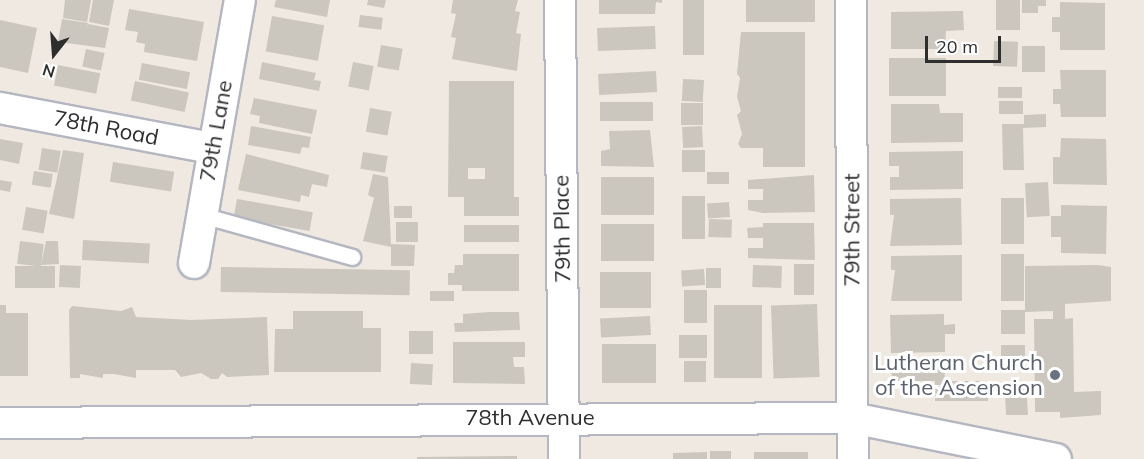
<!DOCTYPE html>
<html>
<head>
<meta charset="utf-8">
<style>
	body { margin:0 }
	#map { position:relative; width:1144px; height:459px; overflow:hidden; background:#efe9e1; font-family:Mulish,sans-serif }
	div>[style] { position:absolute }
	.building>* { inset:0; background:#cbc7bf; transform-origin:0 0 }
	.roads { filter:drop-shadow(2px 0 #b4b7c1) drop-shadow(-2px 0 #b4b7c1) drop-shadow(0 2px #b4b7c1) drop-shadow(0 -2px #b4b7c1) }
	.service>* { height:15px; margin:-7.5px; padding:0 7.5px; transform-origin:7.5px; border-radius:7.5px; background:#fff }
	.minor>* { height:30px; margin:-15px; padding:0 15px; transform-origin:15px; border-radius:15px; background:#fff }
	.dots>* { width:16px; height:16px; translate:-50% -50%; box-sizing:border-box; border:3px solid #fff; border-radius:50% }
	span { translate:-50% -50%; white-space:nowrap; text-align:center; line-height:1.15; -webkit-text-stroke:6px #fff; paint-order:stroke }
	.street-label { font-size:22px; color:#2e2e2e }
	.worship-label { font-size:22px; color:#5b616d }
	.right { translate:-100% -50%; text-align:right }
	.north { position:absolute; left:24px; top:24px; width:60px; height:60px; -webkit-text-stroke:4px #fff; paint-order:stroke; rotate:197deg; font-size:16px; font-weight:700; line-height:24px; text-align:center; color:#2e2e2e }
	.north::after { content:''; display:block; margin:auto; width:21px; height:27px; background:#2e2e2e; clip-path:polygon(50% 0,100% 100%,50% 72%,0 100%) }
	.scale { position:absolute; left:925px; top:36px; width:76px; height:27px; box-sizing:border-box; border:3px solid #2e2e2e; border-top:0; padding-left:8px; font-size:18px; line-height:21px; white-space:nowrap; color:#2e2e2e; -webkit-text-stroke:4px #fff; paint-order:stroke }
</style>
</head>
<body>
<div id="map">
	<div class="building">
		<div style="clip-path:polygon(65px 0,91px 0,87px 22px,63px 18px)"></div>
		<div style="clip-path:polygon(93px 0,114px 0,109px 26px,89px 22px)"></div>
		<div style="clip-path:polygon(276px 0,330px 0,327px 17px,274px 7px)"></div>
		<div style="clip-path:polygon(368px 0,386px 0,384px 8px,367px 5px)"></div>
		<div style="clip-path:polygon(453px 0,518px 0,515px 11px,520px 12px,516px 33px,521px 34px,517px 71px,452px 59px,456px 38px,451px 37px,456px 14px,451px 13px)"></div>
		<div style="clip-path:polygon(599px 0,662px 0,662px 3px,656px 2px,655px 14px,599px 14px)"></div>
		<div style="left:683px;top:0;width:21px;height:55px"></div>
		<div style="left:746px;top:0;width:69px;height:22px"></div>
		<div style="left:996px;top:0;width:24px;height:30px"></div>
		<div style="clip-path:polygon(1022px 0,1046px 0,1046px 6px,1038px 6px,1038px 13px,1022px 13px)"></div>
		<div style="clip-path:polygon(1060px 2px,1105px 3px,1105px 50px,1060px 50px,1060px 32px,1052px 32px,1052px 17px,1060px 17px)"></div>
		<div style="clip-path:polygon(129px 9px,204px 22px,197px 61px,144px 52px,145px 44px,136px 42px,138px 32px,125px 30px)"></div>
		<div style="clip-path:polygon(963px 11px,964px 30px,946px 31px,945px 49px,891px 49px,891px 12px)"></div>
		<div style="left:360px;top:15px;width:23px;height:12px;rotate:7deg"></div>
		<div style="left:272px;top:16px;width:53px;height:36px;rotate:10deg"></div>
		<div style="clip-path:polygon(62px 19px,88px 23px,86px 31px,88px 24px,109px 28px,105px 48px,58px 42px)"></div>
		<div style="clip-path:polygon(0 20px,37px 28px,28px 73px,0 67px)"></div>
		<div style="left:655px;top:26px;width:23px;height:58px;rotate:88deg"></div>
		<div style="clip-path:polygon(741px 32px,805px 32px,805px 167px,763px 167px,763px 148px,741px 148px,738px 144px,742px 134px,737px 115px,741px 111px,737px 97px,740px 78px,737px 74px)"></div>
		<div style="left:994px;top:41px;width:24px;height:25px;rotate:2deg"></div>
		<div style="left:381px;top:45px;width:22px;height:22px;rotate:10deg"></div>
		<div style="left:1022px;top:46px;width:23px;height:26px"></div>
		<div style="left:86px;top:49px;width:19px;height:18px;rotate:12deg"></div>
		<div style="left:889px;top:58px;width:57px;height:38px"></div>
		<div style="clip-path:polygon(262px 62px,316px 73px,314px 80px,321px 81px,319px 91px,259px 79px)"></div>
		<div style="left:353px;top:62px;width:21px;height:25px;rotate:11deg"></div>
		<div style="left:142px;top:63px;width:49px;height:17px;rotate:11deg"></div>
		<div style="left:58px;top:65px;width:43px;height:21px;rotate:11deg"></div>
		<div style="clip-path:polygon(1060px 70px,1106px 70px,1106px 117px,1061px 117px,1060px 104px,1053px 104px,1053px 89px,1061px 89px)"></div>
		<div style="left:656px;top:71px;width:21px;height:58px;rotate:87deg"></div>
		<div style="left:683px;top:79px;width:21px;height:22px;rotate:3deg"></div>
		<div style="left:135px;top:81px;width:55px;height:20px;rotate:12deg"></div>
		<div style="clip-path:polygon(evenodd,449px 81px,514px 81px,514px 197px,519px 197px,519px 216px,464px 216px,464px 197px,448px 197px,449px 81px,468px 168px,485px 168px,485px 179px,468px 179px,468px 168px)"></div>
		<div style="left:1022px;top:87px;width:11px;height:24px;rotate:90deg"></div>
		<div style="clip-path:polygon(254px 98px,317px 110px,312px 134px,259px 123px,260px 116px,250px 114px)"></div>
		<div style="left:999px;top:101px;width:24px;height:13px"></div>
		<div style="left:653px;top:102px;width:19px;height:53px;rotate:90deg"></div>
		<div style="left:681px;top:103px;width:22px;height:22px"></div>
		<div style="clip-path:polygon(891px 104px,939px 104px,940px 113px,963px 113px,963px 142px,891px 143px)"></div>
		<div style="left:370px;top:108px;width:22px;height:24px;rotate:10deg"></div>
		<div style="clip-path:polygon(1046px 114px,1046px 127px,1023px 128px,1024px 170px,1003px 170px,1002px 124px,1024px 124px,1024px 115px)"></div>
		<div style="clip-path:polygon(251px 126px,311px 137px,309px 148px,302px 147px,300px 154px,248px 145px)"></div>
		<div style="left:702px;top:126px;width:21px;height:20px;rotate:87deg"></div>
		<div style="clip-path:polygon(650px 130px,654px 167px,601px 166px,601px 151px,610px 149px,609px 131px)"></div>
		<div style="clip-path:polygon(1061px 138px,1106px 139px,1107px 185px,1053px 184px,1053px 157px,1060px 157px)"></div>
		<div style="clip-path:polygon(0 139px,23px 143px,19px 164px,0 160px)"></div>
		<div style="left:42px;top:148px;width:19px;height:22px;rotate:9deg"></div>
		<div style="clip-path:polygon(63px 150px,84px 153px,74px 219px,49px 214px)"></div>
		<div style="left:682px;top:150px;width:23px;height:22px"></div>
		<div style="clip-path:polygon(963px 151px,963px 189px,890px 190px,890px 177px,899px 177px,899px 166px,889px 166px,889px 152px)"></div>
		<div style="left:363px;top:152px;width:25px;height:17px;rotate:9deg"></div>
		<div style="clip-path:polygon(246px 154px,329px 175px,327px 187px,312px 184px,309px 197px,301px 195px,300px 202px,238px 190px)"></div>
		<div style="left:113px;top:162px;width:62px;height:20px;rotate:9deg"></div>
		<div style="left:34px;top:171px;width:19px;height:14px;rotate:9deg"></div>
		<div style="left:729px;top:172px;width:12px;height:22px;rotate:90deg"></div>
		<div style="clip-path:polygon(373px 174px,388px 177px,391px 244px,415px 245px,414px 266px,391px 266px,391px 247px,363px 241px,374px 198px,368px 195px)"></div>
		<div style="clip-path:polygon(814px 175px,815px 212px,763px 213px,748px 210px,748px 200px,763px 200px,763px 189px,748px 189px,748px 180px)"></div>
		<div style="left:654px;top:177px;width:38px;height:53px;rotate:90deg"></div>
		<div style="clip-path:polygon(0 180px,12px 182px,10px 192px,0 190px)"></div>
		<div style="left:1048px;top:182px;width:34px;height:23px;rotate:87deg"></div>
		<div style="left:682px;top:196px;width:23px;height:43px"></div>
		<div style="clip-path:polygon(961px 198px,962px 245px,890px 246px,894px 215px,890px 215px,890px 199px)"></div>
		<div style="left:1001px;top:198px;width:23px;height:46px"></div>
		<div style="left:237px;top:199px;width:77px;height:19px;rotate:10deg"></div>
		<div style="left:729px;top:202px;width:15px;height:22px;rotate:86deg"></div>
		<div style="clip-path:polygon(1061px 205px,1107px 206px,1106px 254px,1061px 253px,1061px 237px,1051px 237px,1051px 216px,1061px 216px)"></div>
		<div style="left:394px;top:206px;width:18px;height:12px"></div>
		<div style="left:26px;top:207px;width:22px;height:23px;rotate:10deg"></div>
		<div style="left:709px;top:219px;width:23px;height:18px;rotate:2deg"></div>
		<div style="left:396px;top:222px;width:22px;height:20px"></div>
		<div style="clip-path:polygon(763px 223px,814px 223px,815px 260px,748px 258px,748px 248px,763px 248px,763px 238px,748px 238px,747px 228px,763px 227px)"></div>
		<div style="left:601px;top:224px;width:53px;height:37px"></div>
		<div style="left:464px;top:225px;width:55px;height:17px"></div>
		<div style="left:83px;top:240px;width:67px;height:20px;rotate:3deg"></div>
		<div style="left:20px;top:241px;width:24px;height:23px;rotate:7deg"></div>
		<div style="clip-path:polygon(46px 241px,58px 241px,59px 264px,41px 265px)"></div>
		<div style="clip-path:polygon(463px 254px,519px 254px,519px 291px,462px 291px,462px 285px,448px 285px,448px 273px,454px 273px,455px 265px,463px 265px)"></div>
		<div style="left:1001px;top:254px;width:23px;height:47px"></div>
		<div style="clip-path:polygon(962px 255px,962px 301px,891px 301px,895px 270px,891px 270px,891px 256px)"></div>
		<div style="left:814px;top:264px;width:31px;height:20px;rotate:90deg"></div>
		<div style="left:60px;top:265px;width:21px;height:22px;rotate:3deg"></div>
		<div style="left:753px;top:265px;width:29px;height:22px;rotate:2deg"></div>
		<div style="clip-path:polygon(1098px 265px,1111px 267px,1111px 301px,1065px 304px,1065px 319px,1073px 318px,1074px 392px,1101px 391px,1101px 415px,1060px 418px,1060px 412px,1035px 412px,1034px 319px,1053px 319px,1053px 311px,1025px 312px,1025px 266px)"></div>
		<div style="left:15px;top:266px;width:40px;height:22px"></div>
		<div style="left:221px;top:267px;width:189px;height:25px;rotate:1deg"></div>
		<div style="left:706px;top:268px;width:15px;height:20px"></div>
		<div style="left:704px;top:269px;width:16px;height:23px;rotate:86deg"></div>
		<div style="left:600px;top:272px;width:51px;height:36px"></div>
		<div style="left:684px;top:290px;width:23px;height:33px"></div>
		<div style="left:430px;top:291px;width:24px;height:10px"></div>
		<div style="left:817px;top:304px;width:73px;height:46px;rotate:88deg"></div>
		<div style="clip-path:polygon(0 305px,6px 305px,6px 313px,28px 313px,28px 376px,0 376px)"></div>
		<div style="left:714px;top:305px;width:48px;height:73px"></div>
		<div style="clip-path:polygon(72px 306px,121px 311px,132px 307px,136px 317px,191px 320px,267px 317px,269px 375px,227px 377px,222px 373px,218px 379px,211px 379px,201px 373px,181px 377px,175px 370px,136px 370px,136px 378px,114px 374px,103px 374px,103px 378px,80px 374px,80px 378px,70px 378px,69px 310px)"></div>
		<div style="left:1001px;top:310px;width:24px;height:24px"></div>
		<div style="clip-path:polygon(293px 311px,363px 311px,363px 328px,381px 328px,381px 372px,274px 372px,275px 329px,293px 329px)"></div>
		<div style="clip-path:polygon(490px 312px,519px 312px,520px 330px,455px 332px,454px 323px,463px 323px,463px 314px)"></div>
		<div style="clip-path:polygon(944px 314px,944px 325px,955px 324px,955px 334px,945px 334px,945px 352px,891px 353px,890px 315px)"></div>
		<div style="left:650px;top:316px;width:19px;height:50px;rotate:87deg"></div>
		<div style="left:409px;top:331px;width:24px;height:23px"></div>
		<div style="left:707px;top:335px;width:23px;height:28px;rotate:90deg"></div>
		<div style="clip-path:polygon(453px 342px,525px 342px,525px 357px,513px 357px,514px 367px,524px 367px,525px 384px,453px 383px)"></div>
		<div style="left:602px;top:344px;width:54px;height:39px"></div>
		<div style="left:1001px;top:345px;width:24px;height:24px"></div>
		<div style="left:684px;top:361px;width:22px;height:21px"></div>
		<div style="clip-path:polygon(944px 362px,945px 381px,988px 381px,988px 401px,935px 401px,935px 381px,892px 381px,891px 363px)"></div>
		<div style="left:411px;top:363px;width:22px;height:21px;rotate:3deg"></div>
		<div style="clip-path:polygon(1016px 382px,1026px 382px,1028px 415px,1006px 415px,1005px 392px,1016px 392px)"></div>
		<div style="left:731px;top:451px;width:8px;height:21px;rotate:90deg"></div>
		<div style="clip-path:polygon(707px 452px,707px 459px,673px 459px,673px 453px)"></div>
		<div style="left:754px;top:452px;width:54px;height:7px"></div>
		<div style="clip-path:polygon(517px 456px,517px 459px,417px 459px,417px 457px)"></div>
	</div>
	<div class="roads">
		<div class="service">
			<div style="left:202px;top:215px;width:156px;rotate:15.6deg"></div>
		</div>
		<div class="minor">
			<div style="left:560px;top:0;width:459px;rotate:89.5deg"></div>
			<div style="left:851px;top:0;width:459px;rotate:89.8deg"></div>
			<div style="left:0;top:108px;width:216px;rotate:10.7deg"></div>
			<div style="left:194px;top:263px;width:267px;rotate:-80.1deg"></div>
			<div style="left:0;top:423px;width:852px;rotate:-0.34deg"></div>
			<div style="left:852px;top:418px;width:208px;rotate:11.4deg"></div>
		</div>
	</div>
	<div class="dots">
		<div style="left:1055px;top:375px;background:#6b7280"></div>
	</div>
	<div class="street-label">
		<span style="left:106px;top:128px;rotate:11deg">78th Road</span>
		<span style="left:216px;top:131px;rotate:-80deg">79th Lane</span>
		<span style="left:562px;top:229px;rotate:-91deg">79th Place</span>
		<span style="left:852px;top:230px;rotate:-90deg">79th Street</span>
		<span style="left:530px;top:418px">78th Avenue</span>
	</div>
	<div class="worship-label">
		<span class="right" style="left:1043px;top:375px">Lutheran Church<br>of the Ascension</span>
	</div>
	<div class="north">N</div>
	<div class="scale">20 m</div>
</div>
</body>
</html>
